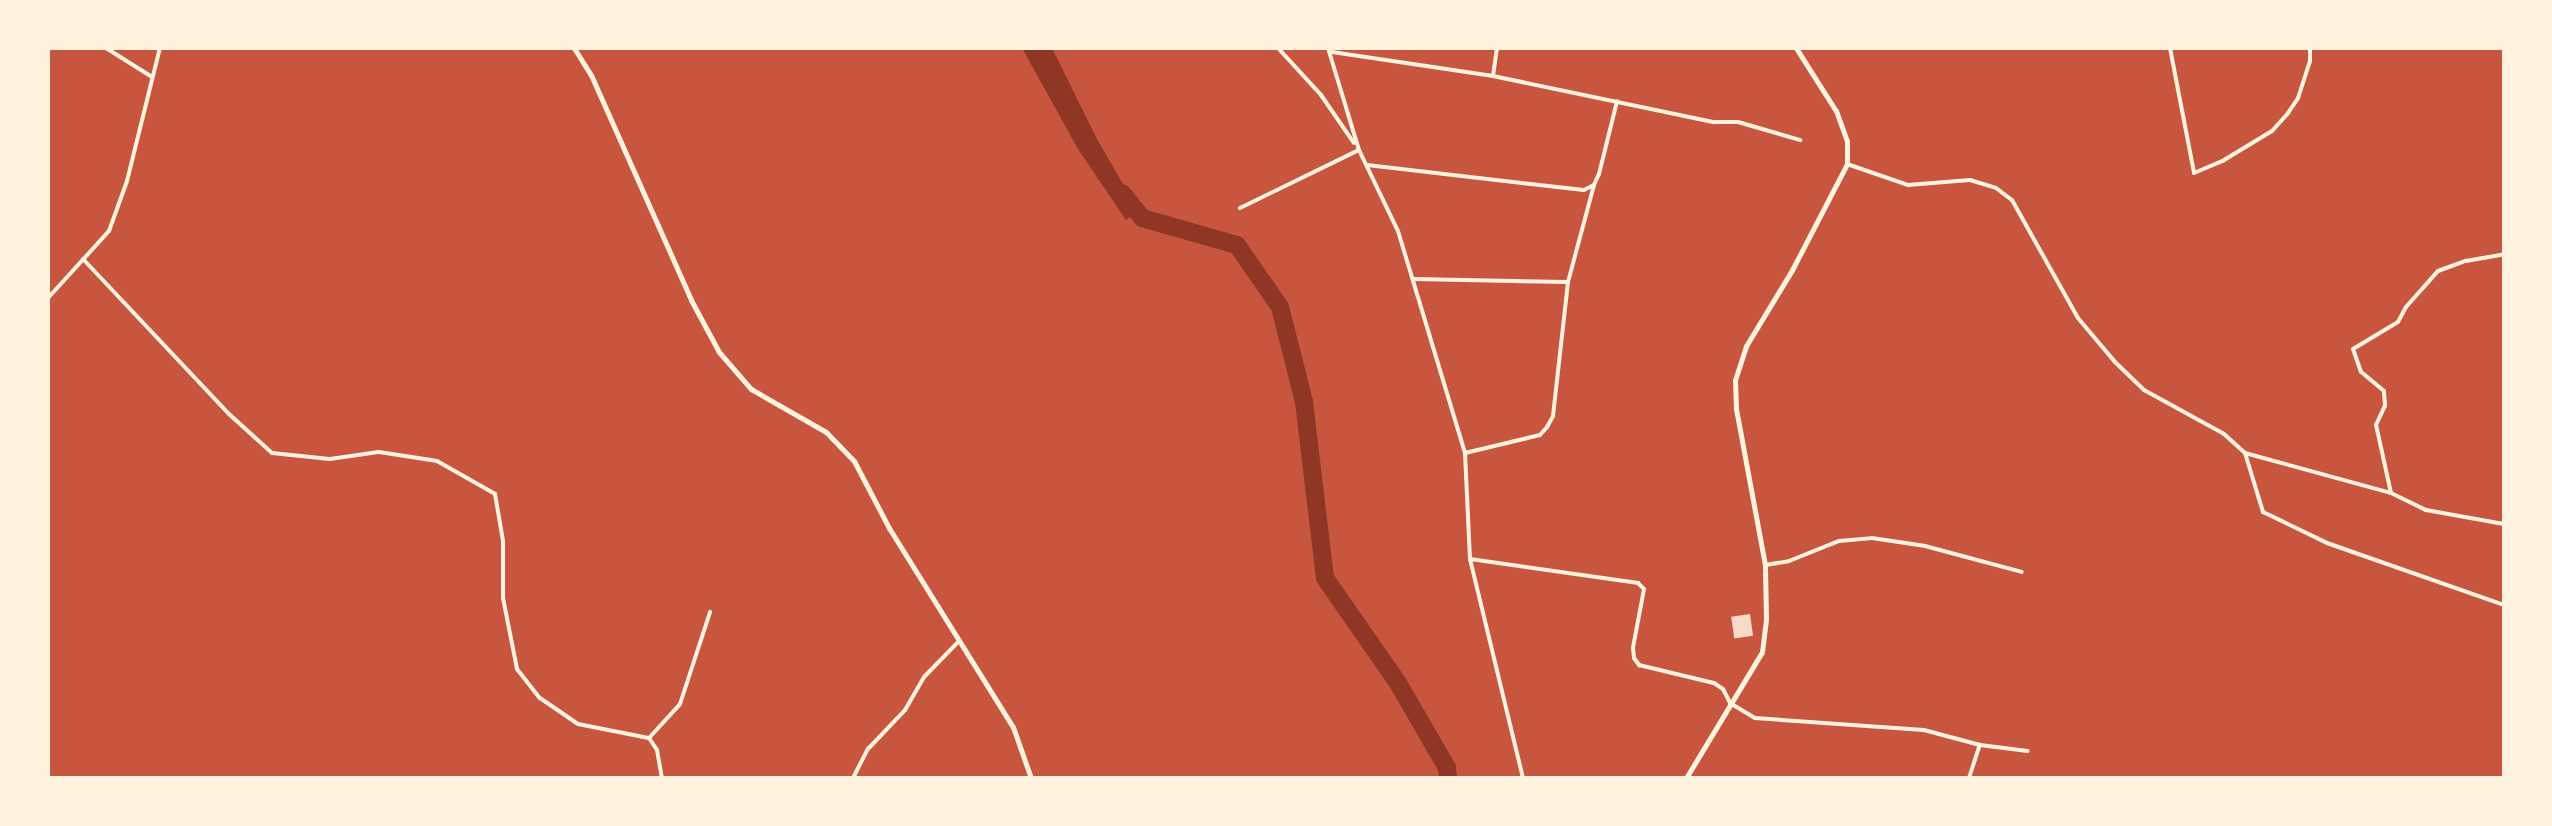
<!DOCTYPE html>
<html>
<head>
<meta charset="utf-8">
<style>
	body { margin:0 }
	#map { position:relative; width:2552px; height:826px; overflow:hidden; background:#c8553d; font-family:Figtree,sans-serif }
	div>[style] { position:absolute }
	.water>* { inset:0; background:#8f3625 }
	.river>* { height:18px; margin:-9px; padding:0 9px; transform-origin:9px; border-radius:9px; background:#8f3625 }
	.building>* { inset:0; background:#f7dbc8; transform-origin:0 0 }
	.minor>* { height:4px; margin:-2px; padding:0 2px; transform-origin:2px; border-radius:2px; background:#fff3e0 }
	.tertiary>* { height:5px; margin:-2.5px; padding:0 2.5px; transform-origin:2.5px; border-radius:2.5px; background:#fff3e0 }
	span { translate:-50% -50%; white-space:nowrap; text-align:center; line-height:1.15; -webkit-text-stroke:6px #fff3e0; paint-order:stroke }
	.frame { position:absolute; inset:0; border:50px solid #fff3e0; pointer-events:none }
</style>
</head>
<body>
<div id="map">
	<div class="water">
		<div style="clip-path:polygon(1022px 48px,1052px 48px,1097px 139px,1138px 210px,1126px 220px,1078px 149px)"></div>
	</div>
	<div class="river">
		<div style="left:1122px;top:193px;width:32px;rotate:51deg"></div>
		<div style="left:1142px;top:218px;width:99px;rotate:15.9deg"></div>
		<div style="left:1237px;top:245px;width:75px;rotate:55.3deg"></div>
		<div style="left:1280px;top:307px;width:98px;rotate:75.8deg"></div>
		<div style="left:1304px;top:402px;width:177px;rotate:83.2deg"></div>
		<div style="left:1325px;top:578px;width:128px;rotate:55.2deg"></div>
		<div style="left:1398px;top:683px;width:98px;rotate:60deg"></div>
		<div style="left:1447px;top:768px;width:10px;rotate:84deg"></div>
	</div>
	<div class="building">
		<div style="left:1750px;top:614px;width:22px;height:19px;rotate:82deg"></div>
	</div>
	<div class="minor">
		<div style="left:106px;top:48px;width:54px;rotate:32.2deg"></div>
		<div style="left:1278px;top:48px;width:64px;rotate:47.5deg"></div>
		<div style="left:1321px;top:95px;width:58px;rotate:55.5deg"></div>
		<div style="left:1328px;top:48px;width:107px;rotate:73.1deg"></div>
		<div style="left:1359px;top:150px;width:90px;rotate:64.3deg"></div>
		<div style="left:1398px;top:231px;width:232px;rotate:73.2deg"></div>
		<div style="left:1465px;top:453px;width:106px;rotate:87.3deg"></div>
		<div style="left:1470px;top:559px;width:225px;rotate:76.4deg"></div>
		<div style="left:2170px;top:48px;width:127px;rotate:79.1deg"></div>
		<div style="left:2194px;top:173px;width:33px;rotate:-23deg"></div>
		<div style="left:2224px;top:160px;width:56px;rotate:-31.1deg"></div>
		<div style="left:2272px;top:131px;width:24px;rotate:-48deg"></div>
		<div style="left:2288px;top:113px;width:18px;rotate:-56deg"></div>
		<div style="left:2298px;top:98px;width:39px;rotate:-72deg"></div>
		<div style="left:2310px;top:61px;width:13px;rotate:-90deg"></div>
		<div style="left:1332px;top:52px;width:163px;rotate:8.5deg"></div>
		<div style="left:1493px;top:76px;width:226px;rotate:11.8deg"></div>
		<div style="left:1714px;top:122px;width:24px"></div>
		<div style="left:1738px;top:122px;width:65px;rotate:16.2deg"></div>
		<div style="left:1493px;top:76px;width:28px;rotate:-82deg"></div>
		<div style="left:1847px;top:164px;width:65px;rotate:19deg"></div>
		<div style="left:1908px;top:185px;width:62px;rotate:-4.6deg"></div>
		<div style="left:1970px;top:180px;width:27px;rotate:17deg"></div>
		<div style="left:1996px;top:188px;width:20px;rotate:37deg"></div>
		<div style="left:2012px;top:200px;width:135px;rotate:60.8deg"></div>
		<div style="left:2078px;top:318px;width:57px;rotate:49.9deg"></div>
		<div style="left:2115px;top:362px;width:40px;rotate:44deg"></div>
		<div style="left:2144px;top:390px;width:91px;rotate:28.8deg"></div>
		<div style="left:2224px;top:434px;width:28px;rotate:42deg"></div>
		<div style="left:2245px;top:453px;width:62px;rotate:73deg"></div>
		<div style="left:2263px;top:512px;width:71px;rotate:25.8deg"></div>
		<div style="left:2327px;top:543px;width:188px;rotate:19.3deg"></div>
		<div style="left:1367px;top:165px;width:218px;rotate:6.6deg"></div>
		<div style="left:1584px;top:190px;width:11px;rotate:-27deg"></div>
		<div style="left:1594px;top:185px;width:12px;rotate:-66deg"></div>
		<div style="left:1599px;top:174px;width:75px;rotate:-76.1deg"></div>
		<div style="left:1240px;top:208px;width:132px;rotate:-26deg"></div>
		<div style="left:83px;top:259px;width:213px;rotate:46.7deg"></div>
		<div style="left:229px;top:414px;width:58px;rotate:42.2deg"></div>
		<div style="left:272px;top:453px;width:58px;rotate:5.9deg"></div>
		<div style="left:330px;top:459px;width:49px;rotate:-8.1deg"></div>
		<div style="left:379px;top:452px;width:59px;rotate:8.8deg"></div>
		<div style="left:437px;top:461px;width:67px;rotate:29.6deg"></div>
		<div style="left:495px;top:494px;width:48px;rotate:80.3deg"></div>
		<div style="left:503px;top:541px;width:57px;rotate:90deg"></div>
		<div style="left:503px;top:598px;width:72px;rotate:78.8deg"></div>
		<div style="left:517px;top:669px;width:37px;rotate:52deg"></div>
		<div style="left:540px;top:698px;width:46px;rotate:34.4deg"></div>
		<div style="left:578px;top:724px;width:72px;rotate:11.2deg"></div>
		<div style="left:649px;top:738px;width:14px;rotate:56deg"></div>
		<div style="left:657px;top:750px;width:28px;rotate:80deg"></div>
		<div style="left:1413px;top:279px;width:155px;rotate:1.1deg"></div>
		<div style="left:1568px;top:282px;width:100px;rotate:-75deg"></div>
		<div style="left:48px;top:298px;width:91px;rotate:-47.7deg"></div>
		<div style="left:109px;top:231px;width:53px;rotate:-70.2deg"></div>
		<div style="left:127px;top:181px;width:137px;rotate:-76.1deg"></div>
		<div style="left:1465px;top:453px;width:77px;rotate:-13.5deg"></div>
		<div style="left:1540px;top:435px;width:11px;rotate:-49deg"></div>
		<div style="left:1547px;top:427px;width:13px;rotate:-61deg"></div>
		<div style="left:1553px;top:416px;width:135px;rotate:-83.6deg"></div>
		<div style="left:2245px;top:453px;width:151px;rotate:15.3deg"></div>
		<div style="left:2391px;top:493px;width:39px;rotate:26deg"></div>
		<div style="left:2426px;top:510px;width:79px;rotate:10.2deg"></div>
		<div style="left:2391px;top:493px;width:70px;rotate:-102.4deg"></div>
		<div style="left:2376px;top:425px;width:21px;rotate:-65deg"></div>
		<div style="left:2385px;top:406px;width:15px;rotate:-94deg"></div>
		<div style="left:2384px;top:391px;width:30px;rotate:-140deg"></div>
		<div style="left:2361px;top:372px;width:24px;rotate:-109deg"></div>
		<div style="left:2353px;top:349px;width:52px;rotate:-31deg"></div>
		<div style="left:2398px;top:322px;width:17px;rotate:-62deg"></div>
		<div style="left:2406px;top:307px;width:48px;rotate:-48.4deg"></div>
		<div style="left:2438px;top:271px;width:30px;rotate:-20deg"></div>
		<div style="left:2466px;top:261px;width:39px;rotate:-10deg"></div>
		<div style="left:1470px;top:559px;width:170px;rotate:8.1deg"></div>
		<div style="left:1638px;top:583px;width:8px;rotate:45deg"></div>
		<div style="left:1644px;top:589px;width:60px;rotate:100.6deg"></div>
		<div style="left:1633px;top:648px;width:10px;rotate:84deg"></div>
		<div style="left:1634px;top:658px;width:9px;rotate:54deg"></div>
		<div style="left:1639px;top:665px;width:77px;rotate:13.5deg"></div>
		<div style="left:1714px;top:683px;width:11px;rotate:34deg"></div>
		<div style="left:1723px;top:689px;width:16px;rotate:63deg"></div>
		<div style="left:1730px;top:703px;width:29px;rotate:31deg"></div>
		<div style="left:1755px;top:718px;width:169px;rotate:4.1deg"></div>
		<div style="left:1924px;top:730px;width:58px;rotate:15deg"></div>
		<div style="left:1980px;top:745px;width:48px;rotate:7.1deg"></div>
		<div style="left:1765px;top:565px;width:24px;rotate:-9deg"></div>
		<div style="left:1789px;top:561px;width:54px;rotate:-21.8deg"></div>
		<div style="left:1839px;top:541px;width:33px;rotate:-5deg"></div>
		<div style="left:1872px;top:538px;width:54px;rotate:8.6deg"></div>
		<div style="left:1925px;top:546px;width:100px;rotate:15deg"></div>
		<div style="left:649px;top:738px;width:46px;rotate:-47.6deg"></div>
		<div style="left:680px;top:704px;width:97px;rotate:-71.9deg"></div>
		<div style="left:853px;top:778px;width:33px;rotate:-63deg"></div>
		<div style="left:868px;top:749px;width:54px;rotate:-46.5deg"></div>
		<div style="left:905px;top:710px;width:39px;rotate:-60deg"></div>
		<div style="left:925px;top:676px;width:49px;rotate:-45.8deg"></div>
		<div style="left:1969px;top:778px;width:35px;rotate:-72deg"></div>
	</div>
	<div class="tertiary">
		<div style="left:574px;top:48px;width:32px;rotate:58deg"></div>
		<div style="left:591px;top:75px;width:246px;rotate:66deg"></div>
		<div style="left:691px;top:300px;width:59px;rotate:61.7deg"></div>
		<div style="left:719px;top:352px;width:49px;rotate:49.1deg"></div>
		<div style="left:751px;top:389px;width:86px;rotate:29.8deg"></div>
		<div style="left:826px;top:432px;width:40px;rotate:46deg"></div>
		<div style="left:854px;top:461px;width:76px;rotate:62.4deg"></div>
		<div style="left:889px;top:528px;width:234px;rotate:58.1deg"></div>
		<div style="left:1013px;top:727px;width:54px;rotate:70.6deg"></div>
		<div style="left:1686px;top:778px;width:147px;rotate:-58.9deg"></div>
		<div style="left:1762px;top:652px;width:33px;rotate:-83deg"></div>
		<div style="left:1766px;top:619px;width:54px;rotate:-91.1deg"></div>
		<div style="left:1765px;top:565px;width:160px;rotate:-100.5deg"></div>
		<div style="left:1736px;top:408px;width:28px;rotate:-92deg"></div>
		<div style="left:1735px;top:380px;width:36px;rotate:-72deg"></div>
		<div style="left:1746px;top:346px;width:89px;rotate:-58.8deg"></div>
		<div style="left:1792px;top:270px;width:119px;rotate:-62.6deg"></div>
		<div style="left:1847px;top:164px;width:23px;rotate:-90deg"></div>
		<div style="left:1847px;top:141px;width:32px;rotate:-110deg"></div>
		<div style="left:1836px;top:111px;width:75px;rotate:-122.4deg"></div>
	</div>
	<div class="frame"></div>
</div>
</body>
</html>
